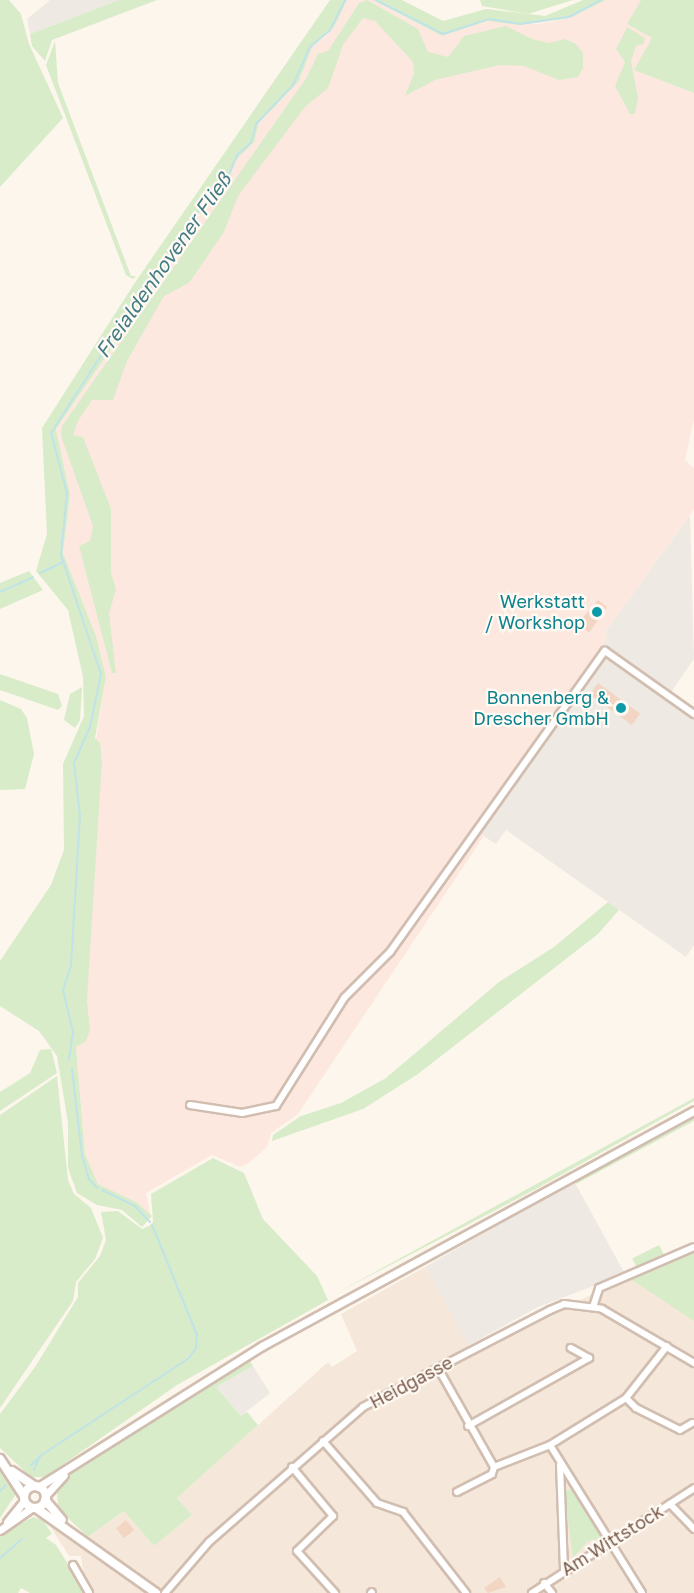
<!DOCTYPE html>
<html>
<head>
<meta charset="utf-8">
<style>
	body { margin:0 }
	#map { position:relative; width:694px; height:1593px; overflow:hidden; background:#fdf6ec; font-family:"Golos Text",sans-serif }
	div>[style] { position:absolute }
	.residential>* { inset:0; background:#f5e8da }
	.commercial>* { inset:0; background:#fde8e0 }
	.industrial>* { inset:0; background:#efe9e4 }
	.green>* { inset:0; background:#d8ecc9; transform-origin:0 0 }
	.stream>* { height:2px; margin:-1px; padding:0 1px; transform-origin:1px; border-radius:1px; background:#bfe3e8 }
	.building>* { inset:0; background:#f3d5c3; transform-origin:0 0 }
	.roads { filter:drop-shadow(2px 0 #d1beb0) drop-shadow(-2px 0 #d1beb0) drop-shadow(0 2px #d1beb0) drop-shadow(0 -2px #d1beb0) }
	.minor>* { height:6px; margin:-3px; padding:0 3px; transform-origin:3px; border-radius:3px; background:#fff }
	.tertiary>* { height:7px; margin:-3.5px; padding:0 3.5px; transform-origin:3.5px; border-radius:3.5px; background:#fff }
	.secondary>* { height:8px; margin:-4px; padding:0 4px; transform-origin:4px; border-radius:4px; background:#fff }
	.secondary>.ring { margin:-4px; padding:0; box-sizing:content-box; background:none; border:8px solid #fff; border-radius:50% }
	.dots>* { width:16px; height:16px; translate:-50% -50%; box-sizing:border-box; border:3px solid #fffaf3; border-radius:50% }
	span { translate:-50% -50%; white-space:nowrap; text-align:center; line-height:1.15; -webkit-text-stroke:4.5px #fffaf3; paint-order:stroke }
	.culture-label { font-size:18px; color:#0d838f }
	.right { translate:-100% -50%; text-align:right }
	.street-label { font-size:18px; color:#7a5c4d }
	.water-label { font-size:20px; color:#437c86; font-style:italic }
</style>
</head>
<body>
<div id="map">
	<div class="residential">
		<div style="clip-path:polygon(694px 1249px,694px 1593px,86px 1593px,81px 1556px,69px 1556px,46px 1520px,80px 1543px,124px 1511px,154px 1546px,192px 1515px,177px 1498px,328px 1362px,332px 1367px,357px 1351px,341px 1314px,425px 1267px,474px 1354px,546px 1315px)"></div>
	</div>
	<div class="commercial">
		<div style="clip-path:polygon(347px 0,373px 0,442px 36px,487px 21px,538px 24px,570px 18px,606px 0,641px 0,628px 24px,652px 38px,635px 70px,694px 93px,694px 419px,685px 460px,694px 468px,694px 509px,606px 631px,607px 638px,579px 678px,586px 683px,479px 833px,484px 836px,298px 1114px,271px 1133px,267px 1147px,249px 1163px,240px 1167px,212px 1155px,146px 1193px,151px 1218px,136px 1202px,98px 1184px,85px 1154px,75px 1036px,83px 820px,106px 677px,96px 636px,63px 553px,70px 495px,56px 429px,182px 247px,195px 217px,229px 182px,234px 162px,255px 141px,258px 124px,299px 81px,312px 47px,326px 36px)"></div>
	</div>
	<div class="industrial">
		<div style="clip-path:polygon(50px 0,119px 0,30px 34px,27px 19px)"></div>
		<div style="clip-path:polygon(690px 515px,694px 659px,671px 692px,694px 708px,694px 945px,686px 957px,506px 830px,496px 844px,479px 833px,585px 683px,579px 679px,607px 638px,606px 631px)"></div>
		<div style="clip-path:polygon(574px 1181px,625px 1274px,538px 1307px,469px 1345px,425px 1267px)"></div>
		<div style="clip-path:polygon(253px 1366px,270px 1393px,241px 1416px,216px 1387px)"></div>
	</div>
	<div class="green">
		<div style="clip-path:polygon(0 0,9px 0,21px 14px,29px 44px,63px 118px,0 187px)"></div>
		<div style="clip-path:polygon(119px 0,157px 0,52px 40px,45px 61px,32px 46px,30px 34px)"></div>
		<div style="clip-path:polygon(330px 0,347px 0,334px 27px,312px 47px,299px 81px,258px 124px,255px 141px,234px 162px,229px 182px,195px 217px,182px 246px,56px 429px,70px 495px,63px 553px,96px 636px,106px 677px,95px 738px,100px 743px,102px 761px,87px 1000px,90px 1030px,86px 1041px,76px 1047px,85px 1154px,98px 1184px,136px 1202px,152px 1216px,142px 1227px,122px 1210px,97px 1205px,77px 1193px,68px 1168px,68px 1123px,57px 1056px,39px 1031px,0 1006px,0 961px,51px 885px,64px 850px,63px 764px,84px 716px,83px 677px,68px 610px,36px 571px,47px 534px,42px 428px,134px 284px)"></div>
		<div style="clip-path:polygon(367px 0,418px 29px,428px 52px,448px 57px,464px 36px,506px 26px,532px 39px,549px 43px,565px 39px,576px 44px,583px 53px,583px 68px,578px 77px,559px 80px,524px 66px,500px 65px,435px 80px,405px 96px,414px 73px,413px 62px,375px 21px,363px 18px,343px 45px,328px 88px,305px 107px,238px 196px,224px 232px,189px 283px,164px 296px,127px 361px,113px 400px,92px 400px,78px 421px,73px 435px,83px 437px,111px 509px,111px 573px,116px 589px,109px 614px,116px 673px,112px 673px,79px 546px,90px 541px,93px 526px,61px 436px,62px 426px,307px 77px,318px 54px,328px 51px,359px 3px)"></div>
		<div style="clip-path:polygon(373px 0,402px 0,443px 21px,486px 9px,545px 16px,583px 0,606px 0,570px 18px,520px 25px,487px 21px,442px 36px)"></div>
		<div style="clip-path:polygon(480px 0,573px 0,528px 14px,482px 6px)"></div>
		<div style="clip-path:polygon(641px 0,694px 0,694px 93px,634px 70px,652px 38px,627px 24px)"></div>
		<div style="clip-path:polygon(627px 27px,645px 38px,643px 44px,636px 46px,631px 61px,638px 98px,635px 114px,630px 114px,615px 86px,625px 62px,616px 49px)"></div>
		<div style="clip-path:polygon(55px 41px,58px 83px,131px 276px,136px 276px,133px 279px,126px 275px,46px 65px)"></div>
		<div style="clip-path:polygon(29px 571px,43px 590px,0 609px,0 583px)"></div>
		<div style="clip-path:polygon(0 674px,58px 694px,62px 706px,58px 710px,0 690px)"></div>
		<div style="clip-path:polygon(82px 687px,80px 720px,75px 728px,64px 720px,70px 694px)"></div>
		<div style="clip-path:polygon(0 700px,21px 709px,27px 718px,34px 754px,25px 789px,0 790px)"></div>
		<div style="clip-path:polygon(608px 902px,619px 910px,598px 934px,418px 1074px,363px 1109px,272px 1141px,273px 1135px,301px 1116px,341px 1103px,386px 1078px,499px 982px,554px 947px)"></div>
		<div style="clip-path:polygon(51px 1049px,57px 1073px,0 1111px,0 1092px,30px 1073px,40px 1050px)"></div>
		<div style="clip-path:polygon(57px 1076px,68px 1180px,74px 1194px,91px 1208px,103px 1238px,95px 1259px,76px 1282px,73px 1301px,0 1408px,0 1115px)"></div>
		<div style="clip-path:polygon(694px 1098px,694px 1101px,534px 1190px,331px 1296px)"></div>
		<div style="clip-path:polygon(694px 1115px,694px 1121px,576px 1184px,574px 1181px)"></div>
		<div style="clip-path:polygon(213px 1158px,244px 1173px,263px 1219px,317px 1276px,328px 1300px,177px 1385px,45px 1477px,31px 1477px,0 1448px,0 1414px,35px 1367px,78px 1297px,78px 1283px,100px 1256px,106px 1240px,101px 1212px,118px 1211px,142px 1229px,149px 1226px,153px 1222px,151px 1194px)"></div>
		<div style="left:659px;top:1245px;width:13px;height:30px;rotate:63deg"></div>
		<div style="clip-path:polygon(694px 1249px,694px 1321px,629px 1278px)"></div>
		<div style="clip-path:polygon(248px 1358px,253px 1366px,216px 1387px,241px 1416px,247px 1412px,258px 1425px,177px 1498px,192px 1515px,154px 1546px,124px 1511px,88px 1537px,58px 1509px,57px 1487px,81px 1465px)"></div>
		<div style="clip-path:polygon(0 1466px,16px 1494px,0 1518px)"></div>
		<div style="clip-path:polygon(571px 1489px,604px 1537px,587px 1542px,573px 1558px,564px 1491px)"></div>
		<div style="clip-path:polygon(33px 1517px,43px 1520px,52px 1534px,46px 1538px,56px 1545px,86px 1593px,30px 1593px,21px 1588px,18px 1593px,0 1593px,0 1535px)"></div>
	</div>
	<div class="stream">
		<div style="left:376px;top:0;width:75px;rotate:26.9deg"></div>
		<div style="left:443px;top:34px;width:48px;rotate:-18.1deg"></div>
		<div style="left:489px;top:19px;width:31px;rotate:9deg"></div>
		<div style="left:520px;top:24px;width:49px;rotate:-8.1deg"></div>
		<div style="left:569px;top:17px;width:36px;rotate:-28deg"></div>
		<div style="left:40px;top:573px;width:26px;rotate:-25deg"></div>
		<div style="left:0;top:592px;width:36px;rotate:-24deg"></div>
		<div style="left:69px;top:1060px;width:28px;rotate:-82deg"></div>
		<div style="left:73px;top:1032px;width:43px;rotate:-103.4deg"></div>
		<div style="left:63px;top:990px;width:25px;rotate:-72deg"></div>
		<div style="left:71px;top:966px;width:150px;rotate:-86.6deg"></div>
		<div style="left:80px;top:816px;width:53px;rotate:-96.5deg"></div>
		<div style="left:74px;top:763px;width:39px;rotate:-66deg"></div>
		<div style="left:90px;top:727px;width:54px;rotate:-78.3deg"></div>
		<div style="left:101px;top:674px;width:126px;rotate:-108.6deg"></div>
		<div style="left:61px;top:555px;width:62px;rotate:-84.5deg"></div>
		<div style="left:67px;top:493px;width:62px;rotate:-104.9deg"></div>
		<div style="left:51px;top:433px;width:186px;rotate:-57.1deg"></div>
		<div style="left:152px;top:277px;width:43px;rotate:-47.8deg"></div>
		<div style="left:181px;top:245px;width:30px;rotate:-67deg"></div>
		<div style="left:193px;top:217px;width:51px;rotate:-48.2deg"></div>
		<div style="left:227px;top:179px;width:26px;rotate:-67deg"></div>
		<div style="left:237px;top:155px;width:18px;rotate:-41deg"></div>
		<div style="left:251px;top:143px;width:20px;rotate:-75deg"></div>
		<div style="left:256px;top:124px;width:54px;rotate:-46.5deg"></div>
		<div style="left:293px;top:85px;width:42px;rotate:-65.9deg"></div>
		<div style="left:310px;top:47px;width:26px;rotate:-40deg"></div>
		<div style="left:330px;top:30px;width:34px;rotate:-63deg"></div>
		<div style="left:72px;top:1069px;width:87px;rotate:83.4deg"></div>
		<div style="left:82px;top:1155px;width:25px;rotate:74deg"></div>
		<div style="left:89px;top:1179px;width:12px;rotate:48deg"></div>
		<div style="left:102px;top:1190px;width:37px;rotate:26deg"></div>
		<div style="left:135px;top:1206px;width:22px;rotate:47deg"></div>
		<div style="left:31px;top:1465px;width:12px;rotate:-42deg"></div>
		<div style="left:34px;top:1470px;width:15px;rotate:-67deg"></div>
		<div style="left:40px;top:1456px;width:178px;rotate:-33.3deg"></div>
		<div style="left:189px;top:1358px;width:12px;rotate:-55deg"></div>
		<div style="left:196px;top:1348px;width:13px;rotate:-86deg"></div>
		<div style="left:197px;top:1335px;width:119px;rotate:-112.2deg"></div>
		<div style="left:0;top:1491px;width:8px;rotate:-45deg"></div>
		<div style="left:0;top:1558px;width:29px;rotate:-41deg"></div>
	</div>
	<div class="building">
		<div style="clip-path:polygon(598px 600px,607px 607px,589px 633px,579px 622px)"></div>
		<div style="left:598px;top:683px;width:52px;height:14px;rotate:36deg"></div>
		<div style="left:126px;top:1520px;width:13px;height:13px;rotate:51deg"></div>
		<div style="clip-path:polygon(500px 1577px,506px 1587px,488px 1593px,484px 1588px)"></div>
	</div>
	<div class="roads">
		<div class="minor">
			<div style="left:190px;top:1105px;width:53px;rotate:8.7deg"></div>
			<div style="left:242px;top:1113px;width:35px;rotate:-12deg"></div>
			<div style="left:276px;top:1106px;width:129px;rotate:-57.7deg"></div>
			<div style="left:345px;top:997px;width:64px;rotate:-45deg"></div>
			<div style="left:390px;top:952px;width:370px;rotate:-54.5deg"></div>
			<div style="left:605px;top:651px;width:109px;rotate:35.3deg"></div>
			<div style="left:593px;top:1307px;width:20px;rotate:-72deg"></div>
			<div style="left:599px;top:1288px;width:103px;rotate:-23.3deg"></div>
			<div style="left:438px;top:1368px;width:114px;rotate:60.5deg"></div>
			<div style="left:626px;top:1398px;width:14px;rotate:45deg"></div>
			<div style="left:636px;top:1408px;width:49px;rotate:26.6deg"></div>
			<div style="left:680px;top:1430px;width:14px;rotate:-30deg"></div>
			<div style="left:468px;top:1426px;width:139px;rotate:-29.3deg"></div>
			<div style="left:589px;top:1358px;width:21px;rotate:-151deg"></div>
			<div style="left:323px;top:1441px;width:82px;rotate:48.9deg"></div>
			<div style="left:377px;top:1503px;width:28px;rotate:19deg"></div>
			<div style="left:403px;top:1512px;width:103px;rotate:52.1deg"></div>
			<div style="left:550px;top:1445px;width:174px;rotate:58.1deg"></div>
			<div style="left:560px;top:1465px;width:105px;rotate:87.8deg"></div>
			<div style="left:292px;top:1467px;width:64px;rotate:50.1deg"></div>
			<div style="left:333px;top:1516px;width:50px;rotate:135.8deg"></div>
			<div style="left:297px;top:1551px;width:57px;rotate:47.9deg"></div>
			<div style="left:457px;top:1492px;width:39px;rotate:-27deg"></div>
			<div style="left:492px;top:1474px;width:7px;rotate:-74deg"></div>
			<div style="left:494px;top:1467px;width:60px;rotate:-21.4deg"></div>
			<div style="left:550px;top:1445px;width:89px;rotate:-31.7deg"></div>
			<div style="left:626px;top:1398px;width:66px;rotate:-51.7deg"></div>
			<div style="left:670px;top:1504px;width:35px;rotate:46deg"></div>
			<div style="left:73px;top:1565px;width:32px;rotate:60deg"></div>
			<div style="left:544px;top:1583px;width:13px;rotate:51deg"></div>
			<div style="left:165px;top:1593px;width:67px;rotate:-49.2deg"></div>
			<div style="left:209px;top:1542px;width:205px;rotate:-41.2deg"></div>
			<div style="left:363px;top:1407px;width:211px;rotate:-27.4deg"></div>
			<div style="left:550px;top:1310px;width:15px;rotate:-23deg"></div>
			<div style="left:564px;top:1304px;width:38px;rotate:7deg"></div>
			<div style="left:602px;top:1309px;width:107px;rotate:30.4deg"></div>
			<div style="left:371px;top:1593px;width:1px;rotate:-45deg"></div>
			<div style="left:532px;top:1593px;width:193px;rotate:-32.9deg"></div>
		</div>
		<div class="tertiary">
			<div style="left:38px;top:1487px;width:265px;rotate:-32.2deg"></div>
			<div style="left:262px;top:1346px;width:492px;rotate:-28.6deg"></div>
			<div style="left:45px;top:1496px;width:28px;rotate:-48deg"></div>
			<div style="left:7px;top:1522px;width:27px;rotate:-51deg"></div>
			<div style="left:0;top:1530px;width:39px;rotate:-35deg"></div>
		</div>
		<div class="secondary">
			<div style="left:0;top:1459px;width:44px;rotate:57deg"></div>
			<div style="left:12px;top:1471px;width:27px;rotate:34deg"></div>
			<div class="ring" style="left:24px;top:1486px;width:14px;height:14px"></div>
			<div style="left:45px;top:1500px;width:26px;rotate:50deg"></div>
			<div style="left:36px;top:1508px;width:147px;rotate:35.3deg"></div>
		</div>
	</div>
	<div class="dots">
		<div style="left:597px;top:612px;background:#0f9aa8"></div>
		<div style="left:621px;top:708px;background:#0f9aa8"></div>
	</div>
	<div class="culture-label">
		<span class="right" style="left:585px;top:612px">Werkstatt<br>/ Workshop</span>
		<span class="right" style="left:609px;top:708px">Bonnenberg &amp;<br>Drescher GmbH</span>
	</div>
	<div class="street-label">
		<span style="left:411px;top:1382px;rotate:-28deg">Heidgasse</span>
		<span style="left:612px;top:1540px;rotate:-32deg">Am Wittstock</span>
	</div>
	<div class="water-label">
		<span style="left:163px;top:265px;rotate:-55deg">Freialdenhovener Fließ</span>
	</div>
</div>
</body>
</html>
